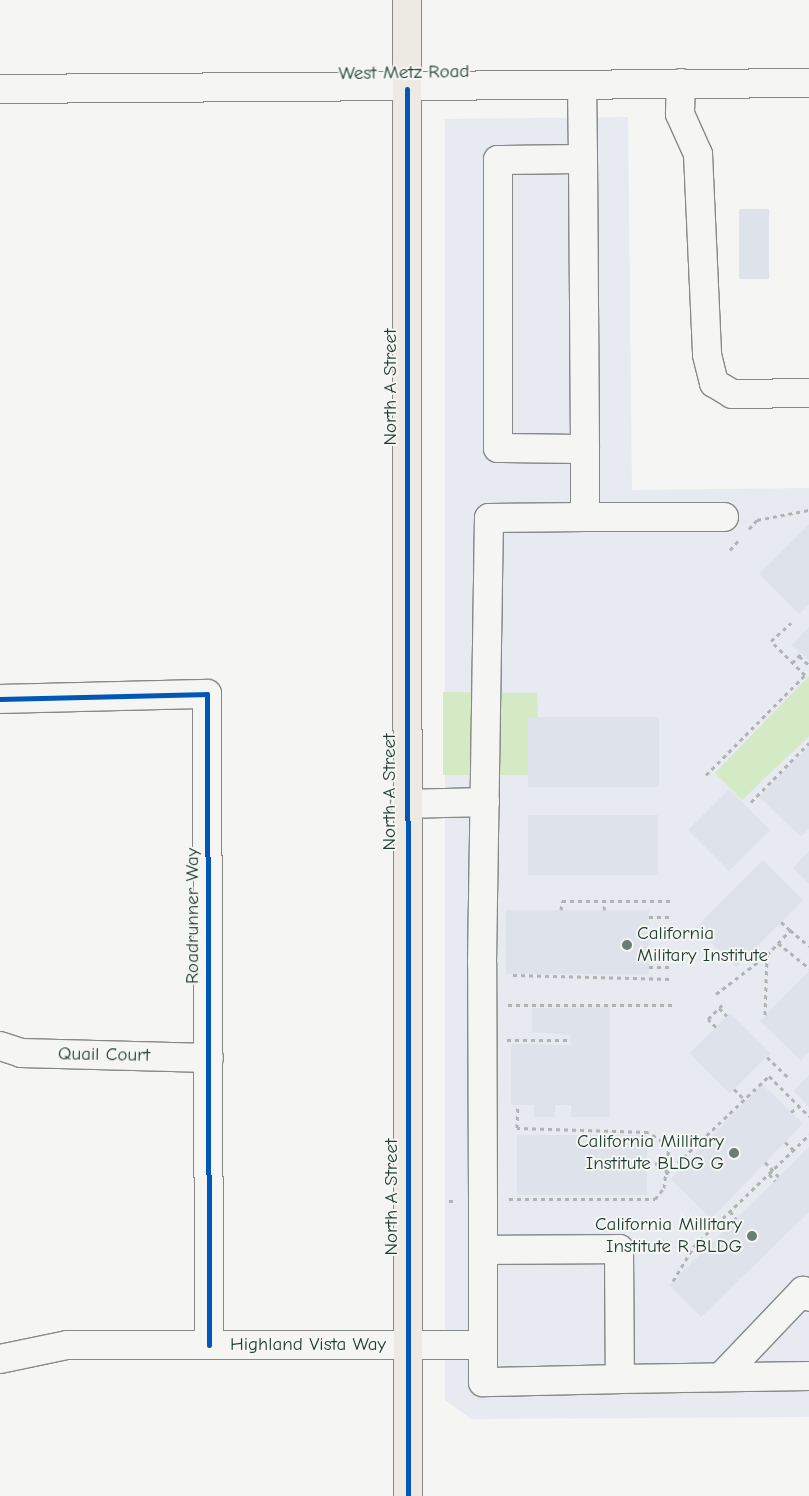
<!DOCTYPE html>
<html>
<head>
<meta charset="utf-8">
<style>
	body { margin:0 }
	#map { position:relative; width:809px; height:1496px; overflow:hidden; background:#f5f5f3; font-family:"Comic Neue",sans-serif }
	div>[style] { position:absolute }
	.built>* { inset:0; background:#e7eaf0 }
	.green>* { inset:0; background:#d3eac4 }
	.building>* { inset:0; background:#dee3eb; transform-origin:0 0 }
	.path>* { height:3px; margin-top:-1.5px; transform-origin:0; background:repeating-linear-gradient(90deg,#b0b4b2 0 4px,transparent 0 8px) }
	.roads { filter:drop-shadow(1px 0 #858a88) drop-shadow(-1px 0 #858a88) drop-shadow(0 1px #858a88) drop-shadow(0 -1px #858a88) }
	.minor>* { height:28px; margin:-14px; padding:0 14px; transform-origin:14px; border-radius:14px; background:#f5f5f3 }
	.major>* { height:28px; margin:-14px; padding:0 14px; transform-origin:14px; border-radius:14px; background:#edeae4 }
	.cycleway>* { height:5px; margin:-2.5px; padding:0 2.5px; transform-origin:2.5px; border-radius:2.5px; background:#0057b8 }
	.dots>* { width:14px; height:14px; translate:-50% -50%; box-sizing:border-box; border:2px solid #f6f6f2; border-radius:50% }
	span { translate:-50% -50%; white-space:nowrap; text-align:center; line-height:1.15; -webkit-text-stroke:4px #f6f6f2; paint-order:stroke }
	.street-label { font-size:19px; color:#1f3d34 }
	.poi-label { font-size:19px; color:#1f3d34 }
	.left { translate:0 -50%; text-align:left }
	.right { translate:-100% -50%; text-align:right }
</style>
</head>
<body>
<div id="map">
	<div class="built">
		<div style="clip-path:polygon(628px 117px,632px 490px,809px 488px,809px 1417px,471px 1419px,445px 1400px,445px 119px)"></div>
	</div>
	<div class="green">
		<div style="clip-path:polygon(809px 676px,809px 736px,742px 800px,715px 773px)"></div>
		<div style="clip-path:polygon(443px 692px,537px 693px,538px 717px,528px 717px,528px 775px,443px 775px)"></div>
	</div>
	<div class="building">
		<div style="left:739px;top:209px;width:30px;height:70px"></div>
		<div style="clip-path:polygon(809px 524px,809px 604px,799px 614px,759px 574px)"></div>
		<div style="clip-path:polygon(809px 627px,809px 661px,792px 645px)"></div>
		<div style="left:528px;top:717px;width:131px;height:70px"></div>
		<div style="clip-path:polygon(809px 746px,809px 829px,801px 837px,759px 797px)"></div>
		<div style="left:729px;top:789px;width:58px;height:58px;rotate:45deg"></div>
		<div style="left:528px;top:815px;width:130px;height:60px"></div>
		<div style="clip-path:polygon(809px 851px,809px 884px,793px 868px)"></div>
		<div style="left:763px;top:860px;width:57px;height:95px;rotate:45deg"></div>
		<div style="left:649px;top:910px;width:64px;height:143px;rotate:90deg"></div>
		<div style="clip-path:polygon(809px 971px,809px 1052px,801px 1061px,760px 1021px)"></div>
		<div style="clip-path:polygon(610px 1007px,610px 1117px,571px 1117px,571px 1105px,555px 1105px,555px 1117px,534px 1117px,534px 1105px,511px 1105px,511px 1044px,571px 1045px,570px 1035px,532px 1032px,532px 1008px)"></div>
		<div style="left:730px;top:1013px;width:57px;height:57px;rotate:45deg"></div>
		<div style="clip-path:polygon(809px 1075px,809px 1107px,793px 1091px)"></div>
		<div style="left:762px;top:1084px;width:57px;height:132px;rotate:44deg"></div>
		<div style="left:517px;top:1135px;width:130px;height:60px"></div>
		<div style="clip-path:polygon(809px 1147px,809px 1212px,701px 1317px,669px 1285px)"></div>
	</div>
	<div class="path">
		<div style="left:749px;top:529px;width:12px;rotate:-48deg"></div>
		<div style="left:757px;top:520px;width:53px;rotate:-10.9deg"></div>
		<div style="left:730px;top:550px;width:12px;rotate:-48deg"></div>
		<div style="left:799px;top:656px;width:13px;rotate:42deg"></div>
		<div style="left:792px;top:663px;width:13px;rotate:-45deg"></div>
		<div style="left:706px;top:775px;width:141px;rotate:-45.3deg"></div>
		<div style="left:805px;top:675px;width:48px;rotate:-135deg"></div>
		<div style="left:771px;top:641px;width:27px;rotate:-42deg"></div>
		<div style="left:751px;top:802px;width:83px;rotate:-45.5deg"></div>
		<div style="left:561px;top:910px;width:9px;rotate:-84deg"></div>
		<div style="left:562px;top:901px;width:108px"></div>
		<div style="left:604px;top:910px;width:9px;rotate:-84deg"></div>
		<div style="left:649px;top:917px;width:22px"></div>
		<div style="left:790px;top:930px;width:25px;rotate:40deg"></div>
		<div style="left:778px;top:943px;width:40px;rotate:39deg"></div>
		<div style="left:767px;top:955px;width:34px;rotate:-47deg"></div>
		<div style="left:790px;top:930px;width:12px;rotate:-138deg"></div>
		<div style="left:649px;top:957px;width:23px;rotate:2deg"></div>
		<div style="left:649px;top:967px;width:23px"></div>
		<div style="left:513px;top:975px;width:159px;rotate:1.4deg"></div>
		<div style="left:716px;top:994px;width:64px;rotate:-37.4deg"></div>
		<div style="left:767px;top:955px;width:61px;rotate:91.9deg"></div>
		<div style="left:508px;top:1005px;width:164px"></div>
		<div style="left:719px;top:1008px;width:11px;rotate:45deg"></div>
		<div style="left:716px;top:1027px;width:11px;rotate:-135deg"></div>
		<div style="left:708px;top:1019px;width:24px;rotate:-45deg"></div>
		<div style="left:507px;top:1040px;width:63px"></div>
		<div style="left:767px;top:1057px;width:29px;rotate:44deg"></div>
		<div style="left:734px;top:1089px;width:14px;rotate:45deg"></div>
		<div style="left:791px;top:1112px;width:11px;rotate:-34deg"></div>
		<div style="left:785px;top:1142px;width:12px;rotate:42deg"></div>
		<div style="left:765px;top:1162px;width:21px;rotate:47deg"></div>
		<div style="left:647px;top:1164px;width:20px;rotate:-3deg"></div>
		<div style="left:666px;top:1174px;width:142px;rotate:-43.6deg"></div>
		<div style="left:769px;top:1076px;width:57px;rotate:45deg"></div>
		<div style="left:769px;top:1174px;width:9px;rotate:49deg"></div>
		<div style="left:509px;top:1199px;width:146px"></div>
		<div style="left:655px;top:1199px;width:14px;rotate:-51deg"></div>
		<div style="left:664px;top:1188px;width:25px;rotate:-83deg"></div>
		<div style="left:667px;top:1163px;width:17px;rotate:-83deg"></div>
		<div style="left:669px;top:1146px;width:25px;rotate:-146deg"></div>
		<div style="left:648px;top:1132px;width:131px;rotate:-178.3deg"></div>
		<div style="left:517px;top:1128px;width:23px;rotate:-88deg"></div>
		<div style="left:449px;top:1201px;width:8px"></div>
		<div style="left:730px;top:1211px;width:10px;rotate:53deg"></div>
		<div style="left:673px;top:1281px;width:41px;rotate:-59deg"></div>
		<div style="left:694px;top:1246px;width:160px;rotate:-44deg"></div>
	</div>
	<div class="roads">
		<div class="minor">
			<div style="left:681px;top:83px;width:31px;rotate:92deg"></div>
			<div style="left:680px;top:114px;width:44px;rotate:65.8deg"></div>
			<div style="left:698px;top:154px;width:201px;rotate:87.4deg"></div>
			<div style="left:707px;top:355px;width:29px;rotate:76deg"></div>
			<div style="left:714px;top:383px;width:21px;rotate:31deg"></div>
			<div style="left:732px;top:394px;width:77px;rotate:-0.7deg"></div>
			<div style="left:582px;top:85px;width:74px;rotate:89.2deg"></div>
			<div style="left:583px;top:159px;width:290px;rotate:89.6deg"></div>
			<div style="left:585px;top:449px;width:87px;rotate:-179.3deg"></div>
			<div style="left:498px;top:448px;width:288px;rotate:-90deg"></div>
			<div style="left:498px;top:160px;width:85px;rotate:-0.7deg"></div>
			<div style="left:0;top:89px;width:809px;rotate:-0.42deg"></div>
			<div style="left:585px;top:517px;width:139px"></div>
			<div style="left:0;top:699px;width:207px;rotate:-1.4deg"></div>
			<div style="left:207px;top:694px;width:651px;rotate:89.82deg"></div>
			<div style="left:405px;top:804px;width:80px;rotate:-1.4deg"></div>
			<div style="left:0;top:1046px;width:22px;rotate:18deg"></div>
			<div style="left:21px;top:1053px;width:188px;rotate:1.5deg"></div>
			<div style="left:483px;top:1250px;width:136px;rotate:-0.4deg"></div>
			<div style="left:619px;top:1249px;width:130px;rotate:89.6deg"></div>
			<div style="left:620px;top:1379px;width:137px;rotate:178.7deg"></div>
			<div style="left:483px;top:1382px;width:182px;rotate:-90deg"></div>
			<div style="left:483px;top:1200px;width:237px;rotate:-90.2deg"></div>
			<div style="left:482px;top:963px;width:445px;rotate:-89.1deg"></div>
			<div style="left:489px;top:518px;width:96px;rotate:-0.6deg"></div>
			<div style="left:585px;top:517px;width:68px;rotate:-90deg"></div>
			<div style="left:0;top:1359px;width:68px;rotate:-11.8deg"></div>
			<div style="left:67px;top:1345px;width:416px"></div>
			<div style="left:721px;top:1377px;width:119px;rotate:-46.4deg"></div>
			<div style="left:803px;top:1291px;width:8px;rotate:45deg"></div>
			<div style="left:620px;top:1379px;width:189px;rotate:-0.9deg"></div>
		</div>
		<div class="major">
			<div style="left:407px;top:0;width:1496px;rotate:89.96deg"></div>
		</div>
	</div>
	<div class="cycleway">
		<div style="left:407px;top:89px;width:1407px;rotate:89.96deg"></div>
		<div style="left:0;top:699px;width:207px;rotate:-1.4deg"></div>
		<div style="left:207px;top:694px;width:651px;rotate:89.82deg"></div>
	</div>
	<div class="dots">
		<div style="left:627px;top:945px;background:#6a7d77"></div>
		<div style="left:734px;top:1153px;background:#6a7d77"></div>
		<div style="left:752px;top:1236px;background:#6a7d77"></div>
	</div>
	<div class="street-label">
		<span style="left:404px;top:73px;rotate:-1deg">West Metz Road</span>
		<span style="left:391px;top:387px;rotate:-90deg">North A Street</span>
		<span style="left:390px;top:792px;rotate:-90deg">North A Street</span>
		<span style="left:193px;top:916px;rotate:-90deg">Roadrunner Way</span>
		<span style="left:104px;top:1055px;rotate:1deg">Quail Court</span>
		<span style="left:392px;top:1197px;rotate:-90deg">North A Street</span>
		<span style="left:308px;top:1345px">Highland Vista Way</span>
	</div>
	<div class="poi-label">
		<span class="left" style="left:637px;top:945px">California<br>Military Institute</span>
		<span class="right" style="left:724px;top:1153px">California Millitary<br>Institute BLDG G</span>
		<span class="right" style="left:742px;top:1236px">California Millitary<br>Institute R BLDG</span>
	</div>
</div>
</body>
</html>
